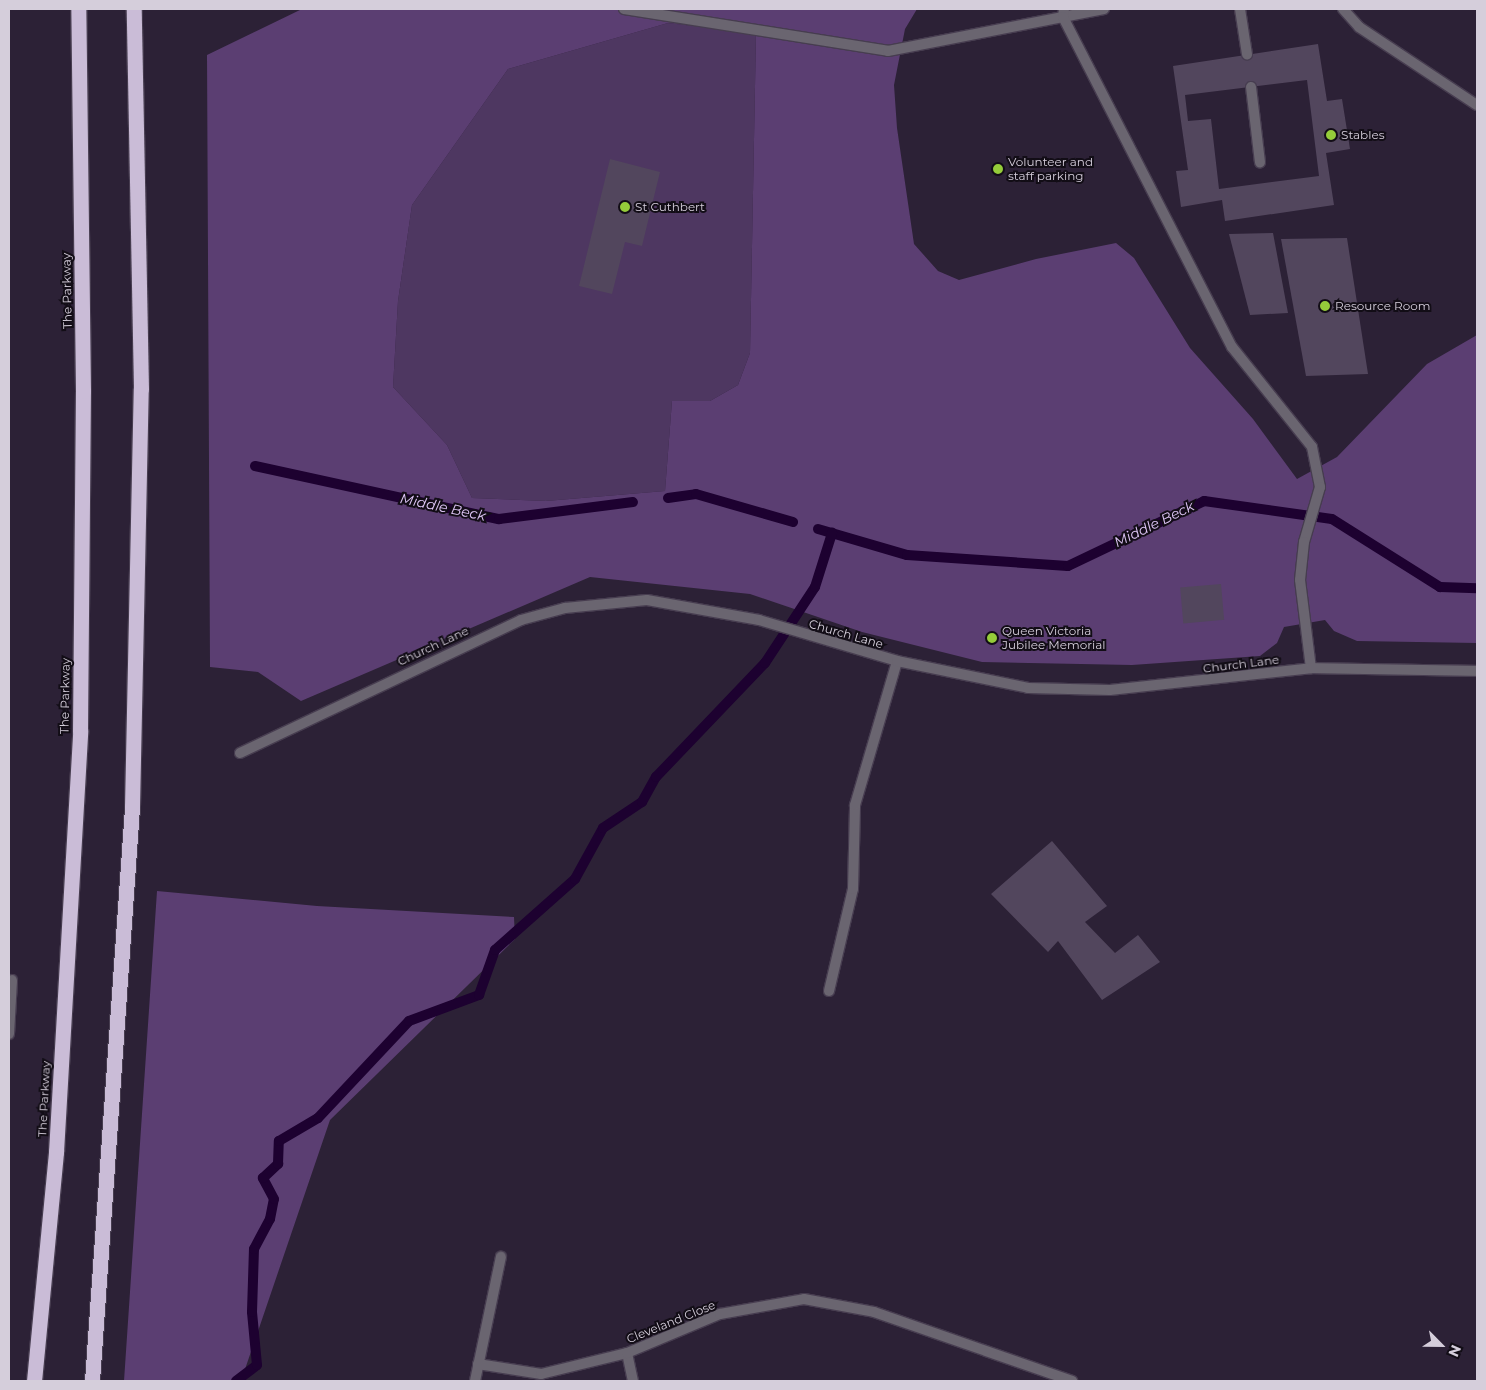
<!DOCTYPE html>
<html>
<head>
<meta charset="utf-8">
<style>
	body { margin:0 }
	#map { position:relative; width:1486px; height:1390px; overflow:hidden; background:#2c2136; font-family:Montserrat,sans-serif }
	div>[style] { position:absolute }
	.green>* { inset:0; background:#4e3761 }
	.forest>* { inset:0; background:#5b3e72 }
	.stream>* { height:10px; margin:-5px; padding:0 5px; transform-origin:5px; border-radius:5px; background:#1d0130 }
	.building>* { inset:0; background:#52465d; transform-origin:0 0 }
	.roads { filter:drop-shadow(1px 0 #473d50) drop-shadow(-1px 0 #473d50) drop-shadow(0 1px #473d50) drop-shadow(0 -1px #473d50) }
	.lane>* { height:10px; margin:-5px; padding:0 5px; transform-origin:5px; border-radius:5px; background:#6a6570 }
	.street>* { height:10px; margin:-5px; padding:0 5px; transform-origin:5px; border-radius:5px; background:#6a6570 }
	.highway>* { height:15px; margin:-7.5px; padding:0 7.5px; transform-origin:7.5px; border-radius:7.5px; background:#cabcd7 }
	.dots>* { width:14px; height:14px; translate:-50% -50%; box-sizing:border-box; border:2px solid #120d16; border-radius:50% }
	span { translate:-50% -50%; white-space:nowrap; text-align:center; line-height:1.15; -webkit-text-stroke:4px #120d16; paint-order:stroke }
	.poi-label { font-size:12px; color:#d5cedb }
	.left { translate:0 -50%; text-align:left }
	.street-label { font-size:12px; color:#d5cedb }
	.water-label { font-size:14px; color:#e0c7f8; font-style:italic }
	.frame { position:absolute; inset:0; border:10px solid #d5cedb; pointer-events:none }
	.north { position:absolute; left:1416px; top:1320px; width:50px; height:50px; -webkit-text-stroke:4px #120d16; paint-order:stroke; rotate:113deg; font-size:14px; font-weight:700; line-height:20px; text-align:center; color:#d5cedb }
	.north::after { content:''; display:block; margin:auto; width:18px; height:22px; background:#d5cedb; clip-path:polygon(50% 0,100% 100%,50% 72%,0 100%) }
</style>
</head>
<body>
<div id="map">
	<div class="green">
		<div style="clip-path:polygon(668px 23px,756px 33px,750px 353px,738px 385px,710px 401px,672px 401px,665px 491px,546px 501px,472px 498px,447px 445px,393px 387px,398px 301px,412px 205px,508px 69px)"></div>
	</div>
	<div class="forest">
		<div style="clip-path:polygon(evenodd,302px 9px,917px 9px,905px 29px,894px 85px,897px 128px,914px 244px,938px 271px,959px 280px,1036px 259px,1116px 243px,1134px 258px,1190px 348px,1253px 419px,1297px 479px,1337px 457px,1427px 364px,1477px 335px,1477px 643px,1357px 641px,1334px 631px,1325px 620px,1284px 627px,1277px 643px,1260px 656px,1132px 665px,982px 662px,862px 632px,750px 594px,590px 577px,301px 701px,258px 672px,210px 667px,207px 55px,302px 9px,668px 23px,756px 33px,750px 353px,738px 385px,710px 401px,672px 401px,665px 491px,546px 501px,472px 498px,447px 445px,393px 387px,398px 301px,412px 205px,508px 69px,668px 23px)"></div>
		<div style="clip-path:polygon(157px 891px,317px 906px,514px 917px,515px 939px,330px 1120px,241px 1381px,124px 1381px)"></div>
	</div>
	<div class="stream">
		<div style="left:255px;top:466px;width:250px;rotate:12.3deg"></div>
		<div style="left:499px;top:519px;width:135px;rotate:-7.2deg"></div>
		<div style="left:668px;top:498px;width:28px;rotate:-8deg"></div>
		<div style="left:696px;top:494px;width:101px;rotate:16.1deg"></div>
		<div style="left:818px;top:529px;width:93px;rotate:16.3deg"></div>
		<div style="left:907px;top:555px;width:161px;rotate:3.9deg"></div>
		<div style="left:1068px;top:566px;width:151px;rotate:-25.5deg"></div>
		<div style="left:1204px;top:501px;width:129px;rotate:8deg"></div>
		<div style="left:1332px;top:519px;width:128px;rotate:32.2deg"></div>
		<div style="left:1440px;top:587px;width:37px;rotate:2deg"></div>
		<div style="left:236px;top:1381px;width:26px;rotate:-37deg"></div>
		<div style="left:257px;top:1365px;width:53px;rotate:-95.4deg"></div>
		<div style="left:252px;top:1312px;width:63px;rotate:-88.2deg"></div>
		<div style="left:254px;top:1249px;width:34px;rotate:-62deg"></div>
		<div style="left:270px;top:1219px;width:20px;rotate:-79deg"></div>
		<div style="left:274px;top:1199px;width:24px;rotate:-118deg"></div>
		<div style="left:263px;top:1178px;width:21px;rotate:-43deg"></div>
		<div style="left:278px;top:1164px;width:23px;rotate:-88deg"></div>
		<div style="left:279px;top:1141px;width:45px;rotate:-30.5deg"></div>
		<div style="left:318px;top:1118px;width:133px;rotate:-46.8deg"></div>
		<div style="left:409px;top:1021px;width:75px;rotate:-20.4deg"></div>
		<div style="left:479px;top:995px;width:48px;rotate:-70.4deg"></div>
		<div style="left:495px;top:950px;width:107px;rotate:-41.6deg"></div>
		<div style="left:575px;top:879px;width:58px;rotate:-61.2deg"></div>
		<div style="left:603px;top:828px;width:47px;rotate:-33.7deg"></div>
		<div style="left:642px;top:802px;width:29px;rotate:-61deg"></div>
		<div style="left:656px;top:777px;width:158px;rotate:-46.3deg"></div>
		<div style="left:765px;top:663px;width:91px;rotate:-56.7deg"></div>
		<div style="left:815px;top:587px;width:57px;rotate:-72.5deg"></div>
	</div>
	<div class="building">
		<div style="clip-path:polygon(evenodd,1318px 44px,1327px 101px,1342px 99px,1350px 149px,1326px 153px,1334px 205px,1225px 221px,1222px 200px,1181px 207px,1176px 171px,1188px 170px,1173px 66px,1318px 44px,1307px 80px,1319px 176px,1219px 189px,1211px 119px,1188px 121px,1185px 95px,1307px 80px)"></div>
		<div style="clip-path:polygon(610px 159px,660px 172px,642px 246px,625px 242px,612px 294px,579px 286px)"></div>
		<div style="clip-path:polygon(1273px 233px,1288px 313px,1250px 315px,1229px 234px)"></div>
		<div style="clip-path:polygon(1347px 238px,1368px 374px,1306px 376px,1281px 239px)"></div>
		<div style="left:1221px;top:584px;width:36px;height:41px;rotate:85deg"></div>
		<div style="clip-path:polygon(1052px 841px,1107px 906px,1085px 922px,1115px 953px,1138px 935px,1160px 962px,1102px 1000px,1058px 941px,1048px 952px,991px 894px)"></div>
	</div>
	<div class="roads">
		<div class="lane">
			<div style="left:624px;top:9px;width:267px;rotate:9deg"></div>
			<div style="left:888px;top:51px;width:220px;rotate:-11deg"></div>
			<div style="left:1064px;top:9px;width:8px;rotate:97deg"></div>
			<div style="left:1063px;top:17px;width:371px;rotate:62.9deg"></div>
			<div style="left:1232px;top:347px;width:128px;rotate:51.3deg"></div>
			<div style="left:1312px;top:447px;width:41px;rotate:78.7deg"></div>
			<div style="left:1320px;top:487px;width:57px;rotate:106.2deg"></div>
			<div style="left:1304px;top:542px;width:38px;rotate:96deg"></div>
			<div style="left:1300px;top:580px;width:89px;rotate:82.9deg"></div>
			<div style="left:1240px;top:9px;width:46px;rotate:81.2deg"></div>
			<div style="left:1343px;top:9px;width:24px;rotate:48deg"></div>
			<div style="left:1359px;top:27px;width:141px;rotate:33.5deg"></div>
			<div style="left:1251px;top:87px;width:76px;rotate:83.2deg"></div>
			<div style="left:829px;top:991px;width:105px;rotate:-76.8deg"></div>
			<div style="left:853px;top:889px;width:84px;rotate:-88.6deg"></div>
			<div style="left:855px;top:805px;width:150px;rotate:-73.7deg"></div>
		</div>
		<div class="street">
			<div style="left:240px;top:753px;width:311px;rotate:-25.3deg"></div>
			<div style="left:521px;top:620px;width:46px;rotate:-15.3deg"></div>
			<div style="left:565px;top:608px;width:82px;rotate:-5.6deg"></div>
			<div style="left:647px;top:600px;width:114px;rotate:10.1deg"></div>
			<div style="left:759px;top:620px;width:144px;rotate:16.5deg"></div>
			<div style="left:897px;top:661px;width:134px;rotate:11.6deg"></div>
			<div style="left:1028px;top:688px;width:82px;rotate:1.4deg"></div>
			<div style="left:1110px;top:690px;width:202px;rotate:-6.2deg"></div>
			<div style="left:1311px;top:668px;width:166px;rotate:1deg"></div>
			<div style="left:9px;top:1034px;width:54px;rotate:-86.8deg"></div>
			<div style="left:627px;top:1353px;width:29px;rotate:78deg"></div>
			<div style="left:478px;top:1364px;width:64px;rotate:9deg"></div>
			<div style="left:541px;top:1374px;width:89px;rotate:-13.7deg"></div>
			<div style="left:627px;top:1353px;width:101px;rotate:-22.8deg"></div>
			<div style="left:720px;top:1314px;width:85px;rotate:-10.1deg"></div>
			<div style="left:804px;top:1299px;width:71px;rotate:10.5deg"></div>
			<div style="left:874px;top:1312px;width:210px;rotate:19.2deg"></div>
			<div style="left:475px;top:1381px;width:127px;rotate:-78.2deg"></div>
		</div>
		<div class="highway">
			<div style="left:34px;top:1381px;width:230px;rotate:-84.5deg"></div>
			<div style="left:56px;top:1152px;width:422px;rotate:-86.7deg"></div>
			<div style="left:80px;top:731px;width:340px;rotate:-89.5deg"></div>
			<div style="left:83px;top:391px;width:382px;rotate:-90.7deg"></div>
			<div style="left:92px;top:1381px;width:575px;rotate:-86.01deg"></div>
			<div style="left:132px;top:807px;width:418px;rotate:-88.8deg"></div>
			<div style="left:141px;top:389px;width:380px;rotate:-91.1deg"></div>
		</div>
	</div>
	<div class="dots">
		<div style="left:1331px;top:135px;background:#95cc3a"></div>
		<div style="left:998px;top:169px;background:#95cc3a"></div>
		<div style="left:625px;top:207px;background:#95cc3a"></div>
		<div style="left:1325px;top:306px;background:#95cc3a"></div>
		<div style="left:992px;top:638px;background:#95cc3a"></div>
	</div>
	<div class="poi-label">
		<span class="left" style="left:1341px;top:135px">Stables</span>
		<span class="left" style="left:1008px;top:169px">Volunteer and<br>staff parking</span>
		<span class="left" style="left:635px;top:207px">St Cuthbert</span>
		<span class="left" style="left:1335px;top:306px">Resource Room</span>
		<span class="left" style="left:1002px;top:638px">Queen Victoria<br>Jubilee Memorial</span>
	</div>
	<div class="street-label">
		<span style="left:67px;top:291px;rotate:-91deg">The Parkway</span>
		<span style="left:846px;top:634px;rotate:16deg">Church Lane</span>
		<span style="left:433px;top:646px;rotate:-25deg">Church Lane</span>
		<span style="left:1241px;top:664px;rotate:-7deg">Church Lane</span>
		<span style="left:65px;top:696px;rotate:-89deg">The Parkway</span>
		<span style="left:44px;top:1099px;rotate:-87deg">The Parkway</span>
		<span style="left:671px;top:1322px;rotate:-22deg">Cleveland Close</span>
	</div>
	<div class="water-label">
		<span style="left:443px;top:507px;rotate:12deg">Middle Beck</span>
		<span style="left:1154px;top:524px;rotate:-26deg">Middle Beck</span>
	</div>
	<div class="frame"></div>
	<div class="north">N</div>
</div>
</body>
</html>
